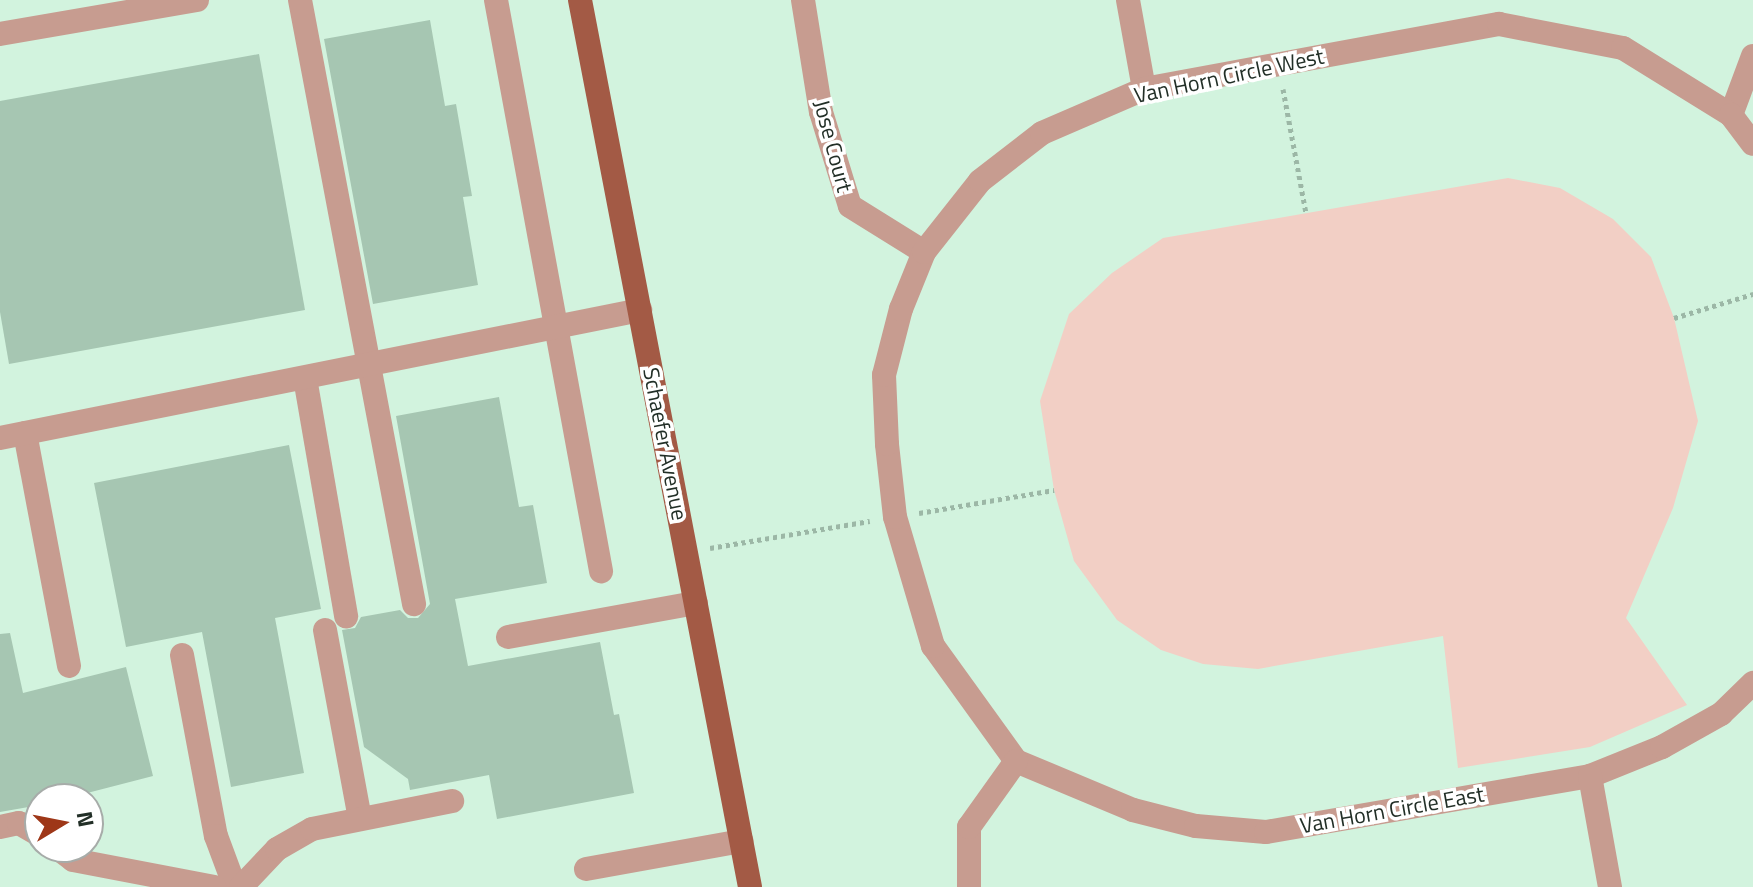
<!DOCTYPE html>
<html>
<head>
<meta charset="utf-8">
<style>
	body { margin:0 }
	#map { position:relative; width:1753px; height:887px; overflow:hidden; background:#d2f3de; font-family:"Titillium Web",sans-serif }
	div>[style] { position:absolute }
	.green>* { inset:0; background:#f2cfc5 }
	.building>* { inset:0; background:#a6c6b2 }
	.path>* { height:5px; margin-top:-2.5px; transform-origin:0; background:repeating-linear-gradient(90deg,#9cb7a6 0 4px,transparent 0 8px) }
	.minor>* { height:24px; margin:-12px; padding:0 12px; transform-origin:12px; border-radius:12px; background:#c79c90 }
	.major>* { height:24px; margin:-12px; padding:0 12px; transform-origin:12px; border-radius:12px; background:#a35a45 }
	span { translate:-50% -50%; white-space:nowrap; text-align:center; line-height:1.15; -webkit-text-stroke:7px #fff; paint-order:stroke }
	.street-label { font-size:22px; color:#222f27 }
	.north { position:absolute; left:24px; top:783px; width:80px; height:80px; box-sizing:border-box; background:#fff; border:2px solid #a7aca9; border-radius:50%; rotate:80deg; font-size:22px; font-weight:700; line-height:32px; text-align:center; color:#222f27 }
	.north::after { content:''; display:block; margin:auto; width:28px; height:36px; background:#9e3718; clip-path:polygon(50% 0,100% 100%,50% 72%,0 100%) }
</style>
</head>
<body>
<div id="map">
	<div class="green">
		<div style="clip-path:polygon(1508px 178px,1560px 188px,1613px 219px,1651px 257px,1674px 318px,1698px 421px,1673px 508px,1626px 618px,1687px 705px,1590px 747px,1458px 768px,1443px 636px,1258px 669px,1203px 664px,1161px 650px,1117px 620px,1074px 561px,1054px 490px,1040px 401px,1069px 314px,1112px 273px,1163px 238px)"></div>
	</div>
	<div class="building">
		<div style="clip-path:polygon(430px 20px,445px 106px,456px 104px,472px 196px,463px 197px,478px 285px,373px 304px,324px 39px)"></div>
		<div style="clip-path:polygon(259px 54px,305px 310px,9px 364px,0 312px,0 101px)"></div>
		<div style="clip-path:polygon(499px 397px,519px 507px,533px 505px,547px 583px,455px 599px,468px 666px,600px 642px,614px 715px,619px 714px,634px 793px,497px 819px,489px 775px,410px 790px,408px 779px,364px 747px,342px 630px,355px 628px,361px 617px,400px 610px,408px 618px,418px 618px,430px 604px,396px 416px)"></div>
		<div style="clip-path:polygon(289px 445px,321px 609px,275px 618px,304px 773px,231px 787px,202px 632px,126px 647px,94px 483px)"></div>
		<div style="clip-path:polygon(10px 633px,23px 693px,126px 667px,153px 776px,64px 799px,40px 799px,40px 805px,0 812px,0 634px)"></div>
	</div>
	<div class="path">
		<div style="left:1283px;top:89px;width:126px;rotate:79.5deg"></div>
		<div style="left:1674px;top:318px;width:83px;rotate:-16.9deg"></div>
		<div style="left:919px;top:513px;width:137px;rotate:-9.7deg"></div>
		<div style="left:710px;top:548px;width:162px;rotate:-9.6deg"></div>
	</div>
	<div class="minor">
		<div style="left:300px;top:0;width:615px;rotate:79.31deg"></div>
		<div style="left:496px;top:0;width:581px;rotate:79.58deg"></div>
		<div style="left:803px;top:0;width:113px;rotate:80.9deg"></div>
		<div style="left:821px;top:112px;width:98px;rotate:72.9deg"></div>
		<div style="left:850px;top:206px;width:87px;rotate:31.9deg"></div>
		<div style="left:1128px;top:0;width:90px;rotate:79.8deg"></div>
		<div style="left:0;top:34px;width:200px;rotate:-9.8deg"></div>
		<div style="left:1731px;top:115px;width:63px;rotate:-69.6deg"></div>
		<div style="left:305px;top:378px;width:242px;rotate:80.2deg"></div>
		<div style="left:25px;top:433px;width:237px;rotate:79.3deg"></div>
		<div style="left:0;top:438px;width:653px;rotate:-11.31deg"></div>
		<div style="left:325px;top:630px;width:192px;rotate:79.5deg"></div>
		<div style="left:508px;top:637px;width:191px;rotate:-10.3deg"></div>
		<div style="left:182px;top:655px;width:184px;rotate:79.4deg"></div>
		<div style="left:216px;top:836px;width:54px;rotate:69.6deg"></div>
		<div style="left:1016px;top:761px;width:142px;rotate:-125.8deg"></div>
		<div style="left:933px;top:646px;width:134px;rotate:-106.4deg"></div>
		<div style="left:895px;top:517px;width:73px;rotate:-96.3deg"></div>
		<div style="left:887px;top:444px;width:69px;rotate:-92.5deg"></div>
		<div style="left:884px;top:375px;width:68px;rotate:-75.6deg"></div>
		<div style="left:901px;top:309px;width:61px;rotate:-68deg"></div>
		<div style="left:924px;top:252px;width:90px;rotate:-51.7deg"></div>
		<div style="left:980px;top:181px;width:78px;rotate:-37.7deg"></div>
		<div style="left:1042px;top:133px;width:111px;rotate:-23.3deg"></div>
		<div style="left:1144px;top:89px;width:361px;rotate:-10.4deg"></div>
		<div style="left:1499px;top:24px;width:126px;rotate:11deg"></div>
		<div style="left:1623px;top:48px;width:127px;rotate:31.8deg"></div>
		<div style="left:1731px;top:115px;width:36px;rotate:53deg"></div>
		<div style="left:1016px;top:761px;width:127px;rotate:22.7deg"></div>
		<div style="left:1133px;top:810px;width:65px;rotate:14.3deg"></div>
		<div style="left:1196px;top:826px;width:70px;rotate:4.9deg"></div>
		<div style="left:1266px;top:832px;width:329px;rotate:-9.8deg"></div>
		<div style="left:1590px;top:776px;width:78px;rotate:-21.9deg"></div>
		<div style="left:1662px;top:747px;width:68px;rotate:-29.2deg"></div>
		<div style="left:1721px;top:714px;width:45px;rotate:-44.1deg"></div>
		<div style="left:1590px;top:776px;width:113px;rotate:79.8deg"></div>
		<div style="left:0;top:827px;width:19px;rotate:-12deg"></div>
		<div style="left:19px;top:823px;width:24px;rotate:30deg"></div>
		<div style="left:56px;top:847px;width:21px;rotate:37deg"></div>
		<div style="left:73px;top:860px;width:144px;rotate:10.8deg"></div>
		<div style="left:586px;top:869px;width:158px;rotate:-10.2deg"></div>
		<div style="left:241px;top:887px;width:52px;rotate:-46.5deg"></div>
		<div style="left:277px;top:849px;width:40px;rotate:-29.7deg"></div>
		<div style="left:312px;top:829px;width:143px;rotate:-11.3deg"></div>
		<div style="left:969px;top:887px;width:60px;rotate:-90deg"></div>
		<div style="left:969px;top:827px;width:81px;rotate:-54.5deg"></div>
	</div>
	<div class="major">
		<div style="left:580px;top:0;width:903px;rotate:79.15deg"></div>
	</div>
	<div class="street-label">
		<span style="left:1229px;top:76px;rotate:-12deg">Van Horn Circle West</span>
		<span style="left:833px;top:146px;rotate:75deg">Jose Court</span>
		<span style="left:665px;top:444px;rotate:79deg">Schaefer Avenue</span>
		<span style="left:1392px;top:810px;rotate:-10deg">Van Horn Circle East</span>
	</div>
	<div class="north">N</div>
</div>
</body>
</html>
